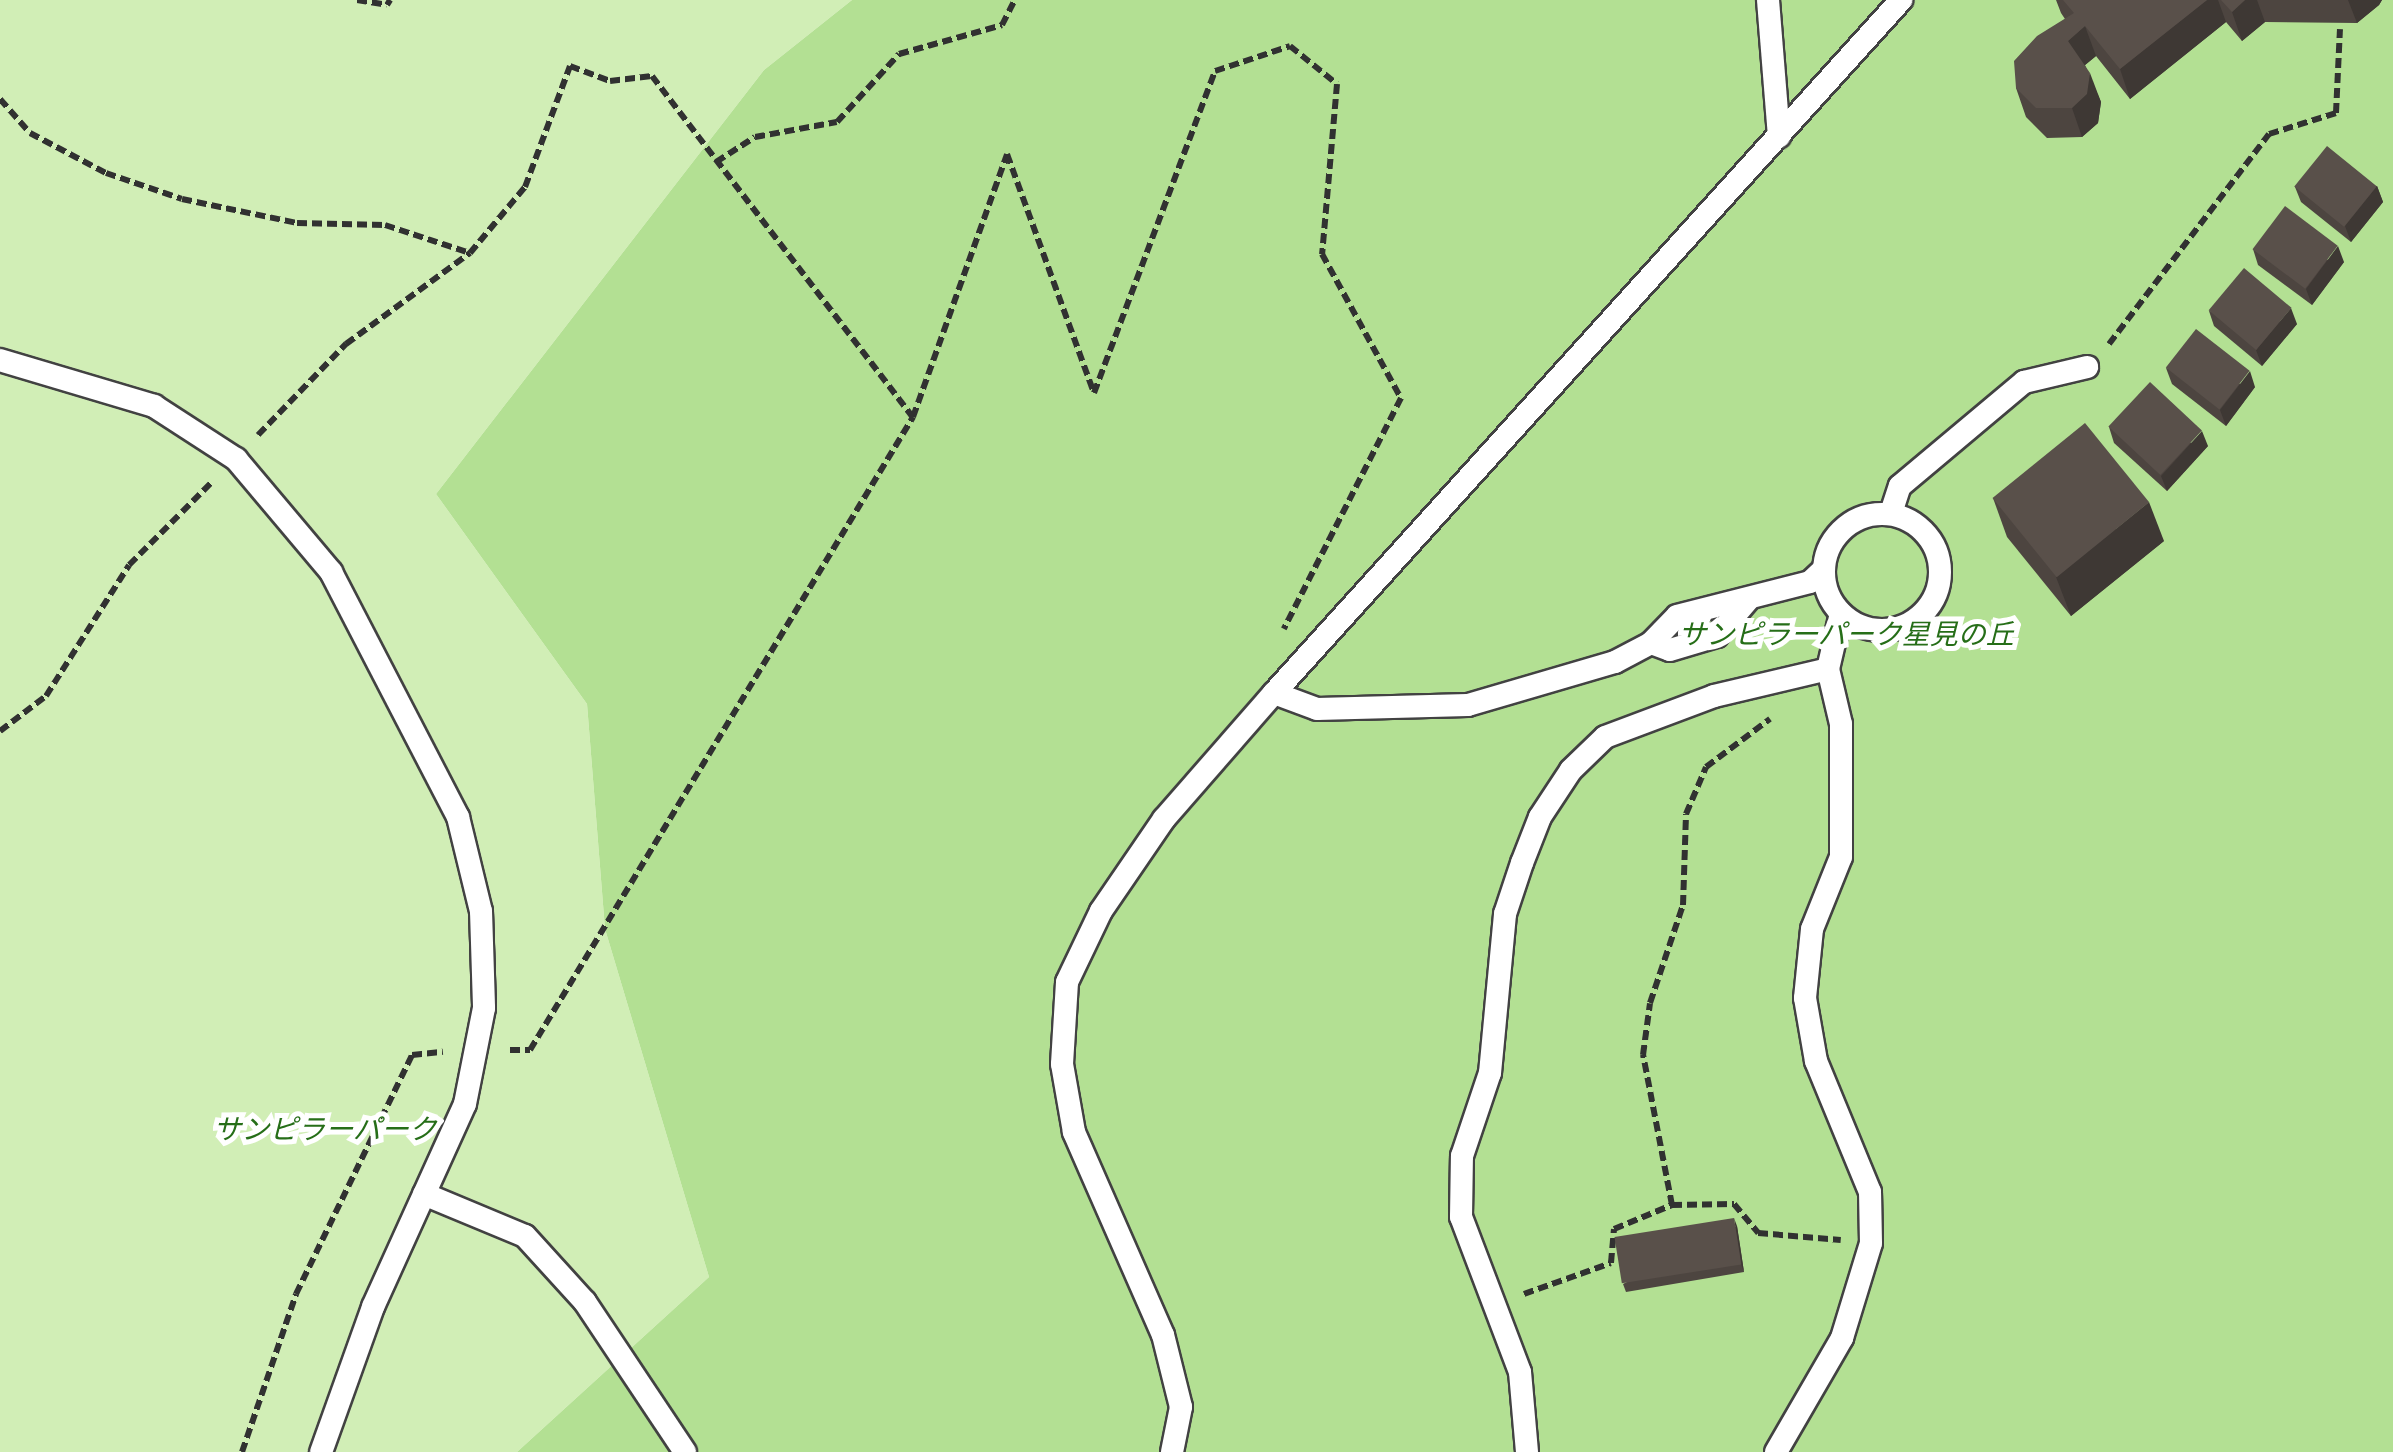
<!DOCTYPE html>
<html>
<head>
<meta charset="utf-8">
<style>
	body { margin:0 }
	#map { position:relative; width:2393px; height:1452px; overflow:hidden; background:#fffdf1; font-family:Literata,"Noto Sans JP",serif }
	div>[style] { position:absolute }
	.green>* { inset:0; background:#d1eeb6 }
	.forest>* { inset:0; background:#b3e093 }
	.path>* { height:6px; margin-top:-3px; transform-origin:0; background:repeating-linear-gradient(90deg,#313131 0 10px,transparent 0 15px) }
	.roads { filter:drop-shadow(2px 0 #424242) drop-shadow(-2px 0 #424242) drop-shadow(0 2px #424242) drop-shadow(0 -2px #424242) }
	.lane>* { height:22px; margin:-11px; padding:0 11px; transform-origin:11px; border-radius:11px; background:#fff }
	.lane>.ring { margin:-11px; padding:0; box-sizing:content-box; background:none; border:22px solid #fff; border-radius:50% }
	.wall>* { inset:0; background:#4d4540 }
	.shaded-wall>* { inset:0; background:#3e3834 }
	.building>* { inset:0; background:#59504a; transform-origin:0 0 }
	span { translate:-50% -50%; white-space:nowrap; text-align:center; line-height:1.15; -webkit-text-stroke:10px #fff; paint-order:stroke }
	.park-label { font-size:28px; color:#266e18; font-style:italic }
</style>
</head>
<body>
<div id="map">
	<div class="green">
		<div style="clip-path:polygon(0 0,852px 0,764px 70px,436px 494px,587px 704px,605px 929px,709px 1277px,517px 1452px,0 1452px)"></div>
	</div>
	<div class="forest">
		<div style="clip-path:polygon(852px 0,2393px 0,2393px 1452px,517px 1452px,709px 1277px,605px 929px,587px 704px,436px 494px,764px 70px)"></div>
	</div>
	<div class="path">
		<div style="left:357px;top:0;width:30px;rotate:9deg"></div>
		<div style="left:387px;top:5px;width:6px;rotate:-59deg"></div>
		<div style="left:0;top:99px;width:45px;rotate:48.6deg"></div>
		<div style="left:30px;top:133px;width:86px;rotate:27.8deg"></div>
		<div style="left:106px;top:173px;width:80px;rotate:18.9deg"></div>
		<div style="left:182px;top:199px;width:117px;rotate:11.8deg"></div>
		<div style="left:297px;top:223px;width:88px;rotate:1.3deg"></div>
		<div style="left:385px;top:225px;width:89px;rotate:18.2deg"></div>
		<div style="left:716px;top:162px;width:46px;rotate:-32.7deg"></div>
		<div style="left:755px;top:137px;width:83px;rotate:-10.4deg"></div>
		<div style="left:837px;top:122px;width:92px;rotate:-47.6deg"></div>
		<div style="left:899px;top:54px;width:107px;rotate:-15.7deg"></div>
		<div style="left:1002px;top:25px;width:28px;rotate:-63deg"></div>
		<div style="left:2109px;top:344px;width:264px;rotate:-52.7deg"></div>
		<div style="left:2269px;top:134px;width:70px;rotate:-17.4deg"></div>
		<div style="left:2336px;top:113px;width:84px;rotate:-87.3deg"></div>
		<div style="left:258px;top:435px;width:127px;rotate:-46deg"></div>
		<div style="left:346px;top:344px;width:154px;rotate:-36.3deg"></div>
		<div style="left:470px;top:253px;width:86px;rotate:-50.2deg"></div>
		<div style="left:525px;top:187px;width:129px;rotate:-69.6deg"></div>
		<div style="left:570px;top:66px;width:43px;rotate:20.6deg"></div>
		<div style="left:610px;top:81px;width:42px;rotate:-6.8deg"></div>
		<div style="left:652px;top:76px;width:429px;rotate:52.6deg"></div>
		<div style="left:0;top:731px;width:58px;rotate:-37.3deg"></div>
		<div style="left:46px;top:696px;width:155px;rotate:-57.6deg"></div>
		<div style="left:129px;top:565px;width:116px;rotate:-45deg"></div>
		<div style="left:510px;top:1050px;width:20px"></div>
		<div style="left:530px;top:1050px;width:740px;rotate:-58.82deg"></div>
		<div style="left:913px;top:417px;width:279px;rotate:-70.3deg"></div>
		<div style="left:1007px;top:154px;width:254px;rotate:70deg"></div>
		<div style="left:1094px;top:393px;width:344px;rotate:-69.4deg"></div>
		<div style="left:1215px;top:71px;width:79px;rotate:-18.4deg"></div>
		<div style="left:1290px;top:46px;width:60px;rotate:39deg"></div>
		<div style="left:1337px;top:84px;width:171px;rotate:95deg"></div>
		<div style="left:1322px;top:254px;width:164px;rotate:61.3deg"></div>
		<div style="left:1401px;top:398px;width:259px;rotate:116.9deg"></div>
		<div style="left:1672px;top:1205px;width:153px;rotate:-100.9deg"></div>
		<div style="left:1643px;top:1055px;width:52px;rotate:-82.3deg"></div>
		<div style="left:1650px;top:1003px;width:103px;rotate:-71.4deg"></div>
		<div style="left:1683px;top:905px;width:91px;rotate:-88.1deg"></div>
		<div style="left:1686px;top:814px;width:51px;rotate:-66.9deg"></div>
		<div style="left:1706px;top:767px;width:80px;rotate:-36.9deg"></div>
		<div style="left:1524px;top:1294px;width:92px;rotate:-19.6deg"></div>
		<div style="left:1611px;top:1263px;width:34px;rotate:-85deg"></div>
		<div style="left:1614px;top:1229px;width:63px;rotate:-22.5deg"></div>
		<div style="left:1672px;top:1205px;width:62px;rotate:-0.9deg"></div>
		<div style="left:1734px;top:1204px;width:38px;rotate:50deg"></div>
		<div style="left:1758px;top:1233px;width:83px;rotate:4.8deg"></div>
		<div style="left:242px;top:1452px;width:167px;rotate:-71.1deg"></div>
		<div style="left:296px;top:1294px;width:266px;rotate:-64.1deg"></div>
		<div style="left:412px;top:1055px;width:31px;rotate:-6deg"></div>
	</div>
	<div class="roads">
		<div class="lane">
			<div style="left:1768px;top:0;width:137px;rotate:85.4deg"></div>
			<div style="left:0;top:360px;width:161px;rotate:16.6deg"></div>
			<div style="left:154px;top:406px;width:98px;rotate:32.9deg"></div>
			<div style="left:236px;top:459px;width:148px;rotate:49.9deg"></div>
			<div style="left:331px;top:572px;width:276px;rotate:62.6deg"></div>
			<div style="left:458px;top:817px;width:97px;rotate:76.3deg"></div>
			<div style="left:481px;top:911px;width:97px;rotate:88.2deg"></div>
			<div style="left:484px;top:1008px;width:98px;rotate:101.2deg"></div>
			<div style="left:465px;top:1104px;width:223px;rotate:114.4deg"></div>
			<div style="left:373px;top:1307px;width:154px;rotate:109.7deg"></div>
			<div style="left:1891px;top:513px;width:28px;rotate:-72deg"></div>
			<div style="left:1900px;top:486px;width:162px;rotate:-40deg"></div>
			<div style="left:2024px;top:382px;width:65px;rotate:-13.4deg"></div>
			<div class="ring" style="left:1824px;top:514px;width:94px;height:94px"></div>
			<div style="left:1651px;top:643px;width:20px;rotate:20deg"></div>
			<div style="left:1670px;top:650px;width:49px;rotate:-16.6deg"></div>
			<div style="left:1717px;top:636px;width:48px;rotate:-49.3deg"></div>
			<div style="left:1274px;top:693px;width:46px;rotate:20.4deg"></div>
			<div style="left:1317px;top:709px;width:151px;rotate:-1.5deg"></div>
			<div style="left:1468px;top:705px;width:153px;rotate:-16.3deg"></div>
			<div style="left:1615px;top:662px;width:41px;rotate:-27.8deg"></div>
			<div style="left:1651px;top:643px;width:37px;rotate:-46deg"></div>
			<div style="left:1677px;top:616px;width:137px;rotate:-14.3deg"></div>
			<div style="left:1810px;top:582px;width:19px;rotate:-43deg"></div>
			<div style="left:424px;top:1194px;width:109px;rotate:22.6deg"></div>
			<div style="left:525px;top:1236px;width:89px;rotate:47.7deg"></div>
			<div style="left:585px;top:1302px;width:180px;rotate:56.3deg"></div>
			<div style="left:1172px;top:1452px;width:46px;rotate:-78.7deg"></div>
			<div style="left:1181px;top:1407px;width:74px;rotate:-104deg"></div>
			<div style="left:1163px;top:1335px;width:222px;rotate:-113.7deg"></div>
			<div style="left:1074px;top:1132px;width:69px;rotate:-100deg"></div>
			<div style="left:1062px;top:1064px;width:82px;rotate:-86.5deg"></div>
			<div style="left:1067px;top:982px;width:79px;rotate:-64.4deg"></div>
			<div style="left:1101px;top:911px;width:112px;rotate:-55.6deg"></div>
			<div style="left:1164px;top:819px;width:167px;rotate:-48.9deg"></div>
			<div style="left:1274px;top:693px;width:935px;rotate:-47.86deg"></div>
			<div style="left:1527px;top:1452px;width:80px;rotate:-95deg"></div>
			<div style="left:1520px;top:1372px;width:166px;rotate:-110.8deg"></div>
			<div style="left:1461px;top:1217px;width:61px;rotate:-89.1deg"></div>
			<div style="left:1462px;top:1156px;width:88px;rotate:-71.4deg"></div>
			<div style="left:1490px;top:1073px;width:160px;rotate:-84.6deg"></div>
			<div style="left:1505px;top:914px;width:54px;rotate:-71.6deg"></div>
			<div style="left:1522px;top:863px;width:49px;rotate:-68.6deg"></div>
			<div style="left:1540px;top:817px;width:56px;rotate:-56.6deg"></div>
			<div style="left:1571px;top:770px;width:47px;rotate:-44.1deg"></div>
			<div style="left:1605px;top:737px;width:116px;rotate:-20.6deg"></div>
			<div style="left:1714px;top:696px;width:117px;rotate:-13.3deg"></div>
			<div style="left:1776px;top:1452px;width:132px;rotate:-59.9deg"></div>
			<div style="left:1842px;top:1338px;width:99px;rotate:-73deg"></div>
			<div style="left:1871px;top:1243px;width:51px;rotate:-91.1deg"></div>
			<div style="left:1870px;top:1192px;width:142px;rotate:-112.4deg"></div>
			<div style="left:1816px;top:1061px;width:64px;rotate:-99.9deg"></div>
			<div style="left:1805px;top:998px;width:69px;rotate:-84.2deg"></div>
			<div style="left:1812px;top:929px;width:78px;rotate:-68.1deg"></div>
			<div style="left:1841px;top:857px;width:133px;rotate:-90deg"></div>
			<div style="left:1841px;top:724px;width:57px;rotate:-103.3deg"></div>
			<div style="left:1828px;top:669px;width:57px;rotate:-76.9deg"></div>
		</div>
	</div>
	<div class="wall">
		<div style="clip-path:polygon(2056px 0,2382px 0,2379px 5px,2357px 23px,2265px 22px,2242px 41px,2226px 22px,2130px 99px,2096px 56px,2085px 65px,2101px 102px,2098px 123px,2082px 137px,2047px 138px,2026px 117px,2016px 88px,2065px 19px,2061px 13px)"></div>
		<div style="clip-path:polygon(2377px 186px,2383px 202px,2351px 242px,2301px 202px,2295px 187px)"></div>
		<div style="clip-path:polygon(2253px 249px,2344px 262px,2312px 305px,2258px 265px)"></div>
		<div style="clip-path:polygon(2209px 311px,2297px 324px,2262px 366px,2214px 326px)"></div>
		<div style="clip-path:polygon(2166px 368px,2255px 387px,2226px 426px,2172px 384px)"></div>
		<div style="clip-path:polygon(2109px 427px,2208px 446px,2167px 491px,2114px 443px)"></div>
		<div style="clip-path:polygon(1993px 498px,2164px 541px,2071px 616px,2007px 537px)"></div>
		<div style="clip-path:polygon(1737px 1226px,1744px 1272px,1626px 1292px,1623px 1284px)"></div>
	</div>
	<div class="shaded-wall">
		<div style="clip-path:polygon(2207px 0,2218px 0,2226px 22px,2130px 99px,2120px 69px)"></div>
		<div style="clip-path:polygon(2245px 0,2257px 0,2265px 22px,2242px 41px,2232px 12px)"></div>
		<div style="clip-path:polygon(2348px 0,2382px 0,2379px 5px,2357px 23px)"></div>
		<div style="clip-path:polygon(2085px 26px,2096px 56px,2079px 70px,2068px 41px)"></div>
		<div style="clip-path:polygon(2090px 73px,2101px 102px,2098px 123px,2082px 137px,2072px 108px)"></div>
		<div style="clip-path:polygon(2377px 186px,2383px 202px,2351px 242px,2345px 226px)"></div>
		<div style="clip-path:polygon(2338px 246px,2344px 262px,2312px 305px,2306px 289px)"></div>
		<div style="clip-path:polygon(2291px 308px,2297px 324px,2262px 366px,2256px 350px)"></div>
		<div style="clip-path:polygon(2250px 371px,2255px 387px,2226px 426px,2220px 410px)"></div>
		<div style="clip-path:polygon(2202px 431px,2208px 446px,2167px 491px,2161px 476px)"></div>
		<div style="clip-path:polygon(2149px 502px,2164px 541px,2071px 616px,2056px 577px)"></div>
		<div style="clip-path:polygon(1734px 1218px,1737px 1226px,1744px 1272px,1741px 1264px)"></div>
	</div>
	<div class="building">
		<div style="clip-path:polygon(2063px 0,2207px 0,2120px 69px,2085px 26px,2068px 41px,2090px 73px,2087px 94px,2072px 108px,2036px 108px,2016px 88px,2014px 61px,2037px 36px,2074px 13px)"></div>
		<div style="clip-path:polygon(2221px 0,2245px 0,2232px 12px)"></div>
		<div style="left:2327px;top:146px;width:64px;height:52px;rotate:39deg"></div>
		<div style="left:2285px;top:206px;width:66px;height:54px;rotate:37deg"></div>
		<div style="left:2244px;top:268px;width:62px;height:55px;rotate:40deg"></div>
		<div style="left:2196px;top:329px;width:68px;height:49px;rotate:38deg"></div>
		<div style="left:2150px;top:382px;width:71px;height:61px;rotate:43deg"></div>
		<div style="left:2085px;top:423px;width:102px;height:119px;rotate:51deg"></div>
		<div style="left:1734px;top:1218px;width:47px;height:121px;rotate:81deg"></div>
	</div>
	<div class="park-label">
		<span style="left:1846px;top:632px">サンピラーパーク星見の丘</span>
		<span style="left:325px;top:1127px">サンピラーパーク</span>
	</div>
</div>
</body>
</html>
